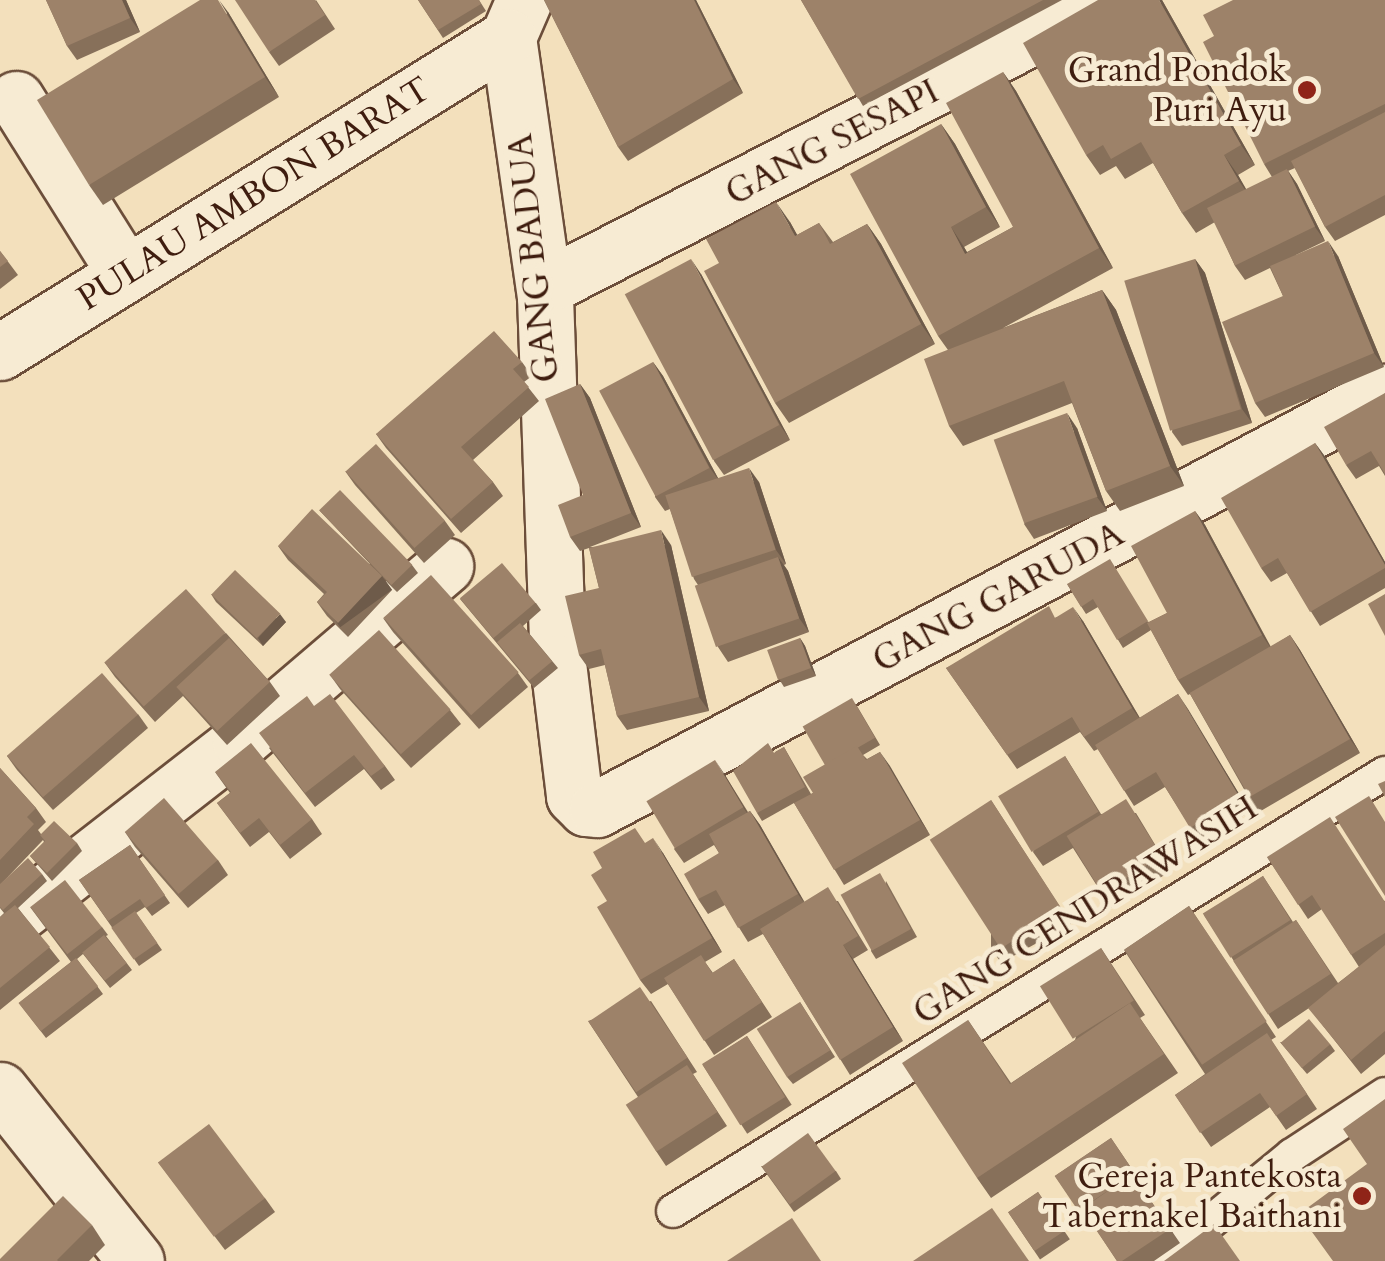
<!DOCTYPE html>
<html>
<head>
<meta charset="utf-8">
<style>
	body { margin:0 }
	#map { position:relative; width:1385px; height:1261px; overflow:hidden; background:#f3e0bc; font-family:Cardo,serif }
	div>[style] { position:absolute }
	.roads { filter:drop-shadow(2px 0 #6c4e3a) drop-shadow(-2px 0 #6c4e3a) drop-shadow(0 2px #6c4e3a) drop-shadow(0 -2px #6c4e3a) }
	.lane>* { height:32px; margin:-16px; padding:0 16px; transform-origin:16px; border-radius:16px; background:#f7ebd3 }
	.street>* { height:55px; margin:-27.5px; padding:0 27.5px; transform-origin:27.5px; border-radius:27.5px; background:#f7ebd3 }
	.wall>* { inset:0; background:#87705a; transform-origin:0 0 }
	.shaded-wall>* { inset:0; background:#6e5b4a; transform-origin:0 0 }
	.building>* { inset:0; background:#9d8269; transform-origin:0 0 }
	.dots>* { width:28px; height:28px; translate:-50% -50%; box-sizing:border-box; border:5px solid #f7ebd3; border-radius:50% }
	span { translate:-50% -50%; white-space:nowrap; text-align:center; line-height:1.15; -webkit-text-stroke:10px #f7ebd3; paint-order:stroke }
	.poi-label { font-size:35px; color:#3f1d0f }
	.right { translate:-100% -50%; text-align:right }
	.street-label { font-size:35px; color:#3f1d0f }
</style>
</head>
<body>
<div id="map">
	<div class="roads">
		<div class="lane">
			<div style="left:673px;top:1211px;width:836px;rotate:-31.6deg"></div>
			<div style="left:1163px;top:1261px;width:167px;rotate:-39.4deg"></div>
			<div style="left:1292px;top:1155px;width:111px;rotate:-33.3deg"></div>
		</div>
		<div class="street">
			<div style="left:524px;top:0;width:40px;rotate:113.4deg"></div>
			<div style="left:508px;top:37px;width:262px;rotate:81.9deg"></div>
			<div style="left:545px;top:296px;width:367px;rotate:88deg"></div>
			<div style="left:558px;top:663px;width:134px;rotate:83.1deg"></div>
			<div style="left:574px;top:796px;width:17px;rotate:45deg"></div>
			<div style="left:586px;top:808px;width:11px;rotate:5deg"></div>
			<div style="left:597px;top:809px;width:892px;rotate:-27.89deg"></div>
			<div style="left:16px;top:99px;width:205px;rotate:57.9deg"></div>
			<div style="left:559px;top:280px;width:613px;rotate:-27.19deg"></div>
			<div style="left:0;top:352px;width:598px;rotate:-31.8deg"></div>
			<div style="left:0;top:928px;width:304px;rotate:-37.9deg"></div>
			<div style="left:240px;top:741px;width:270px;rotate:-40.5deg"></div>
			<div style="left:0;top:1090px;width:218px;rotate:51.5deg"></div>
		</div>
	</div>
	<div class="wall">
		<div style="clip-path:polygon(46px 0,126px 0,140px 32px,77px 60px,67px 46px)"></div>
		<div style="clip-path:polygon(316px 0,335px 29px,279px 66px,269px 52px)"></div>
		<div style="clip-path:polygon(418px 0,479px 0,486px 11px,443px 38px)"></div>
		<div style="clip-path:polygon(544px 0,696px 0,743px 93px,628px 161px,618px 147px)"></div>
		<div style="clip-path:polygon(801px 0,1062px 0,863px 106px)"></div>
		<div style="clip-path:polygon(1162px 0,1255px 165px,1238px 175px,1246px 190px,1272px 177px,1264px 164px,1385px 0,1385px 215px,1335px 241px,1325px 227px,1295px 168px,1288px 171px,1297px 184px,1325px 241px,1296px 255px,1338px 256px,1384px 367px,1265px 417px,1255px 403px,1283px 296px,1270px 268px,1245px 280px,1235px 266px,1215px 222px,1196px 233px,1182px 213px,1153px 163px,1125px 179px,1116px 166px,1100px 175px,1086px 155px)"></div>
		<div style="clip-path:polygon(228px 12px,279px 97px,103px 205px,89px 185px)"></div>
		<div style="clip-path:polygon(1003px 72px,1016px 91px,1113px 268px,1003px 328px,1102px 290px,1116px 310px,1184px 486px,1120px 511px,1106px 491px,1072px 403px,963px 446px,949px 426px,948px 350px,938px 336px,941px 124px,955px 144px,1000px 227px,964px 247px,967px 252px,1013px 227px)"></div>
		<div style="clip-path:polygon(790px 222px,797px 235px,819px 223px,833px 242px,867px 224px,881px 244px,935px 344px,789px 423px,775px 403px)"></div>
		<div style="clip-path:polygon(0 251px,18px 275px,0 289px)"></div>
		<div style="clip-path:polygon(1195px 259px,1205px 273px,1252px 423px,1182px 446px,1172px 432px)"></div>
		<div style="clip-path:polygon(701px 274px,790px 440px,724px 475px,714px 461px)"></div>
		<div style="clip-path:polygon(522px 362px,532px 376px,524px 382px,539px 401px,473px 460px,493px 482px,503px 496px,461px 533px,386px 448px,376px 434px)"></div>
		<div style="clip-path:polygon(653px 362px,663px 376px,718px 478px,759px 482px,786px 564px,784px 565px,788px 571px,809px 632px,728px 662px,718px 647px,698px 585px,694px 579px,670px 509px,665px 511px,655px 497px)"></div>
		<div style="clip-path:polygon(580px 384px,590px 398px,641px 527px,590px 547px,671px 545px,709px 711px,627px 730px,617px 716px,605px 665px,589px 669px,579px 655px,599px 588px,589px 548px,580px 551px,570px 537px,583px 495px)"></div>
		<div style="clip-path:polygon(1385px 393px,1385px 476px,1379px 466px,1356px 479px,1346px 465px)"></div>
		<div style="clip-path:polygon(1077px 428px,1107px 511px,1034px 539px,1024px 524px)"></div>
		<div style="clip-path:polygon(1315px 443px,1326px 458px,1385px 562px,1385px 588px,1320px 626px,1287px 573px,1271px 582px,1261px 568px)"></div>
		<div style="clip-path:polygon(345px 471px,445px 521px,455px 535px,424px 563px,355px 485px)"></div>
		<div style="clip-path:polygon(319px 510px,412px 565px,418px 573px,397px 592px,384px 579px,392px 590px,348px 637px,327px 616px,317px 602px,324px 594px,288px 560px,278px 546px,370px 564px)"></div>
		<div style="clip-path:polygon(1195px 511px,1205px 525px,1271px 647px,1290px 635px,1300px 650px,1360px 753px,1259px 812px,1249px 798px,1190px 694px,1188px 695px,1178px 680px,1151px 630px,1123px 648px,1098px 607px,1086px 614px,1067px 584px,1149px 622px,1167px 613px)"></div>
		<div style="clip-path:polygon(211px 594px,286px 622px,263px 646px,216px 602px)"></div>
		<div style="clip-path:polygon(460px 599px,536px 603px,541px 610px,523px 626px,558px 668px,534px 688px)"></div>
		<div style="clip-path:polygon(1057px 617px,1083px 621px,1140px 718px,1178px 694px,1250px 812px,1200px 842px,1165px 787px,1134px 806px,1098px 749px,1094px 751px,1080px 732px,1017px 769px,946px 668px)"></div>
		<div style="clip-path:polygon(383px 618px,518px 673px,528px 687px,479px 729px,393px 632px)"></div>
		<div style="clip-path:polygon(226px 633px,270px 682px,280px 696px,227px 745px,183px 696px,155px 722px,115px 677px,105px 663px)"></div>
		<div style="clip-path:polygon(800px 638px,805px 646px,816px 676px,784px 687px,779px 679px)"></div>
		<div style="clip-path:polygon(330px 675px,450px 710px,461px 724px,411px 768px,340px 689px)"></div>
		<div style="clip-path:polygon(314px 706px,385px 766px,395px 780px,381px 790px,364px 769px,315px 807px,269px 748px)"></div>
		<div style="clip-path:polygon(857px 706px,880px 745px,863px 755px,867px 759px,880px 752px,930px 835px,844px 885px,794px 803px,762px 821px,757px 813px,775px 752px,784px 747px,811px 794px,813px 793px,825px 765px)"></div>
		<div style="clip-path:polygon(138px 714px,148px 728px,53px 810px,17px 770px,7px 756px)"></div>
		<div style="clip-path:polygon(1065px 756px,1101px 814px,1136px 813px,1171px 871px,1111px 908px,1073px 848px,1043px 866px,1033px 852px)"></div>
		<div style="clip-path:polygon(0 768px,36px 808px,46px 822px,38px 830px,41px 834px,77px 843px,82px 851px,52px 881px,30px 856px,44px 842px,43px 840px,3px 882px,42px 874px,47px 881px,18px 908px,60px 961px,0 1010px,0 917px,4px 913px,0 908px)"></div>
		<div style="clip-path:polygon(215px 772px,312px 819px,322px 834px,290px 859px,269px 832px,250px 847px,217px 803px,230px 793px)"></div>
		<div style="clip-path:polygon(725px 775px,748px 812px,750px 811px,760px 825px,804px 902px,838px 901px,868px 950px,853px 959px,903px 1041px,850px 1075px,763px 934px,748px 942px,725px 905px,708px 914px,698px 899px,719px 853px,714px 845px,684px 863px,674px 849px)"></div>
		<div style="clip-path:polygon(991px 800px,1071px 924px,1001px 963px,991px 948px)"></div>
		<div style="clip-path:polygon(125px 832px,218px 860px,228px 875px,188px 908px,135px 847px)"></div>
		<div style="clip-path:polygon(646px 843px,663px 853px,722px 952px,705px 962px,713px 973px,734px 959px,772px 1017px,714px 1055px,668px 984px,651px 994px,640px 980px)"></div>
		<div style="clip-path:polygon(130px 845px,170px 903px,152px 916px,145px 907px,136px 913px,162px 950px,139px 966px,79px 880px)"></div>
		<div style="clip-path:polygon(1267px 857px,1385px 901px,1385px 1054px,1361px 1074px,1309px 1008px,1278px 1029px,1204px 915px,1263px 876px,1293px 922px,1296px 920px,1338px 983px,1359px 967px,1322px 909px,1308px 919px)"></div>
		<div style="clip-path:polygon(886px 881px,917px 937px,876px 959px,871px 951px)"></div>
		<div style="clip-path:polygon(1189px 906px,1276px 1037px,1271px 1040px,1317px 1109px,1286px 1130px,1270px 1107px,1211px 1147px,1175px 1095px,1205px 1074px,1124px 950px)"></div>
		<div style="clip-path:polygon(30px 907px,102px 927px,108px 935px,106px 936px,132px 970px,110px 988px,83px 954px,77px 959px,103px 994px,46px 1038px,19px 1003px,71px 962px)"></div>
		<div style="clip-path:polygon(1101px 948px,1145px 1015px,1140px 1018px,1178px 1073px,991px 1198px,977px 1178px,968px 1020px,1011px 1083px,1075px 1040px)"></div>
		<div style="clip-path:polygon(651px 1001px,697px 1072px,693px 1074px,727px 1126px,666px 1166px,656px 1151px,638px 1097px,588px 1021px)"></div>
		<div style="clip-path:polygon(800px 1002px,835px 1057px,793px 1084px,787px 1077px)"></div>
		<div style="left:747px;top:1036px;width:82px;height:53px;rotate:57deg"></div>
		<div style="clip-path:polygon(1280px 1042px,1330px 1044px,1335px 1051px,1307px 1074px)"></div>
		<div style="clip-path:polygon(1111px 1138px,1140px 1181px,1138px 1182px,1180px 1243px,1154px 1261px,1117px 1261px,1088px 1217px,1085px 1219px,1055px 1176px)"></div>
		<div style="clip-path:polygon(158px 1162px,265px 1198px,275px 1212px,225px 1250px)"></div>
		<div style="clip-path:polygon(761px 1166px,836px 1171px,841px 1179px,794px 1212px)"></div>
		<div style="left:1038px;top:1192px;width:57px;height:36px;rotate:56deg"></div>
		<div style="clip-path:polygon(92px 1225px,105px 1245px,89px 1261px,0 1261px)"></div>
	</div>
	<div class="shaded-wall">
		<div style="clip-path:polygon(122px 0,126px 0,140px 32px,130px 18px)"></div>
		<div style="clip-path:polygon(219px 0,228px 12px,279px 97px,265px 77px)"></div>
		<div style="clip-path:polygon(694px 0,696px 0,743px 93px,733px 79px)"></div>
		<div style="clip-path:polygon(1159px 0,1162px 0,1255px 165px,1241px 145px)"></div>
		<div style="clip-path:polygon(1003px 72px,1016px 91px,1113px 268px,1099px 248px)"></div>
		<div style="clip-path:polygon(941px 124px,955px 144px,1000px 227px,986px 207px)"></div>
		<div style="clip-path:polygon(1224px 155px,1238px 175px,1253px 201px,1239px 181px)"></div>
		<div style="clip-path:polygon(1287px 169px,1297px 184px,1325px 241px,1315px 227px)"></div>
		<div style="clip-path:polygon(776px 202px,790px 222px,809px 256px,795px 236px)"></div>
		<div style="clip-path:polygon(867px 224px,881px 244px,935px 344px,921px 324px)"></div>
		<div style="clip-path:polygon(951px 227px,964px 247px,979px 274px,965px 254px)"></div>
		<div style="clip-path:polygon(1328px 241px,1338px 256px,1384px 367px,1374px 353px)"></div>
		<div style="clip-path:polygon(691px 259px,701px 274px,790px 440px,780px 425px)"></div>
		<div style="clip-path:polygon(1195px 259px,1205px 273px,1252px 423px,1242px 409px)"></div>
		<div style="clip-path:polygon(1102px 290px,1116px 310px,1184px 486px,1170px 466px)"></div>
		<div style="clip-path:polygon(653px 362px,663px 376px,720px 482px,710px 468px)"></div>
		<div style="clip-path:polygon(580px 384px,590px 398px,641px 527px,631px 513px)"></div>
		<div style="clip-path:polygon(1067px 413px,1077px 428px,1107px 511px,1097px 497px)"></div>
		<div style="clip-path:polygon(1315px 443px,1326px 458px,1385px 562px,1385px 565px)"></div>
		<div style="clip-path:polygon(749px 468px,759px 482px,786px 564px,776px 550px)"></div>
		<div style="clip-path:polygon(1195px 511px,1205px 525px,1272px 650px,1262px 635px)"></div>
		<div style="clip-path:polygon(661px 530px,671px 545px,709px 711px,699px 697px)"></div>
		<div style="clip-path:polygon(778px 557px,788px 571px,809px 632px,799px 618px)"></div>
		<div style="left:382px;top:576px;width:17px;height:64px;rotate:54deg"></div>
		<div style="clip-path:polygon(1073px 607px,1083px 621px,1142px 722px,1132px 708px)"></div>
		<div style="clip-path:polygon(280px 614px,286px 622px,263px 646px,258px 638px)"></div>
		<div style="clip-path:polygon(1290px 635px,1300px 650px,1360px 753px,1350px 739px)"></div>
		<div style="clip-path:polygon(800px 638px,805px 646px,816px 676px,811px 668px)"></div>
		<div style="clip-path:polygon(1178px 694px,1188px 709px,1250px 812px,1240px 798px)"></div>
		<div style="clip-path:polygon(880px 752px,890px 766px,930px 835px,920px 820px)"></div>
		<div style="clip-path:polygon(715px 760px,725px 775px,753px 822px,743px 807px)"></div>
		<div style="clip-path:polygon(750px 811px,760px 825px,808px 908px,798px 894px)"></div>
		<div style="clip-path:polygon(653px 838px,663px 853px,722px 952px,712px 938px)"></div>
		<div style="clip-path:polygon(843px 945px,853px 959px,903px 1041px,893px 1027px)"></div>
	</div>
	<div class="building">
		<div style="clip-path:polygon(46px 0,122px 0,130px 18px,67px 46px)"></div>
		<div style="clip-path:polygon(200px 0,218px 0,265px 77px,89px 185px,37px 100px)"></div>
		<div style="clip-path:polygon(235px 0,315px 0,325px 15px,269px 52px)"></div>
		<div style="clip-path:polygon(418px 0,479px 0,481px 4px,438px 30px)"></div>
		<div style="clip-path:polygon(544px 0,694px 0,733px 79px,618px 147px)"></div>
		<div style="clip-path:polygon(801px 0,1043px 0,858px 99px)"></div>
		<div style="clip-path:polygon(1098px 0,1159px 0,1241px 145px,1224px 155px,1239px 181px,1182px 213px,1141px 142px,1111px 159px,1103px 145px,1086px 155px,1023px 43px)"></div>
		<div style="clip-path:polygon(1233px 0,1385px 0,1385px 104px,1264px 164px,1203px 42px,1214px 36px,1203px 15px)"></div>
		<div style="clip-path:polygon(1003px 72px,1099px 248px,938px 336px,850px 174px,941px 124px,986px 207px,951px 227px,965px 254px,1013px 227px,946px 103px)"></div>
		<div style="clip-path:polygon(1385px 112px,1385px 195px,1325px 227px,1291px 161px)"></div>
		<div style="left:1287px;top:169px;width:64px;height:89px;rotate:64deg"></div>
		<div style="clip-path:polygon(776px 202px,795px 236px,819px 223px,830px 244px,867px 224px,921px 324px,775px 403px,704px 271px,719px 263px,706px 239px)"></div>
		<div style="clip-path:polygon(1328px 241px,1374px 353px,1255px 403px,1222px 322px,1283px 296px,1270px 266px)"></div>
		<div style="clip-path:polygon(0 251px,8px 261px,0 267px)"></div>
		<div style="left:691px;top:259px;width:188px;height:75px;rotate:62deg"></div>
		<div style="left:1195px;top:259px;width:157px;height:74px;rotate:73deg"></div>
		<div style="clip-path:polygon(1102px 290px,1170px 466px,1106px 491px,1064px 381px,949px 426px,924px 359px)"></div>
		<div style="clip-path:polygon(494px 331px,522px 362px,513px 369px,529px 387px,461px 447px,493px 482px,451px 519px,376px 434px)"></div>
		<div style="left:653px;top:362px;width:120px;height:61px;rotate:62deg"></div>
		<div style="clip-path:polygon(580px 384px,631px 513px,570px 537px,558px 505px,583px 495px,545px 399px)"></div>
		<div style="clip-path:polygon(1385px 393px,1385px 474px,1371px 451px,1346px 465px,1324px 427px)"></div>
		<div style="left:1067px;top:413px;width:89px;height:78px;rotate:70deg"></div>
		<div style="clip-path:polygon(1315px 443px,1385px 565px,1385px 568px,1310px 612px,1278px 558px,1261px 568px,1221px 498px)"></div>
		<div style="left:376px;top:444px;width:103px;height:41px;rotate:48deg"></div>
		<div style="left:749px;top:468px;width:86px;height:88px;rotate:72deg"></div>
		<div style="left:340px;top:490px;width:104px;height:29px;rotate:46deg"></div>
		<div style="clip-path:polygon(312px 509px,382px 576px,338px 623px,317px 602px,327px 592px,278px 546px)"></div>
		<div style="clip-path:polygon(1195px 511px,1262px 635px,1178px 680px,1147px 623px,1167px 613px,1131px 546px)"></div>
		<div style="clip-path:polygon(661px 530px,699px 697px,617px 716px,601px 649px,579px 655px,565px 596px,599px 588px,589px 548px)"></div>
		<div style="left:778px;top:557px;width:65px;height:88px;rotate:71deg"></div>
		<div style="clip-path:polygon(1110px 559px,1148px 621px,1117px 640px,1093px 599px,1081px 607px,1067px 584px)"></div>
		<div style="left:502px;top:563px;width:52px;height:55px;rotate:50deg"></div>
		<div style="left:235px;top:570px;width:63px;height:34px;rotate:44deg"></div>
		<div style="left:431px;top:575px;width:131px;height:64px;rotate:48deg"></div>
		<div style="left:186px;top:589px;width:59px;height:110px;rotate:48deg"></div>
		<div style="clip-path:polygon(1385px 594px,1385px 636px,1368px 604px)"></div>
		<div style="clip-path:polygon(1049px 606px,1055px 618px,1073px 607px,1132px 708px,1084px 737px,1072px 717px,1007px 755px,946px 668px)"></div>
		<div style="left:520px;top:623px;width:50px;height:30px;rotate:50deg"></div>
		<div style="left:379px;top:630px;width:107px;height:67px;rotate:48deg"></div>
		<div style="left:1290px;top:635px;width:120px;height:116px;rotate:60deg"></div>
		<div style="left:229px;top:638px;width:60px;height:72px;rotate:47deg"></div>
		<div style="left:800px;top:638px;width:32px;height:35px;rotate:70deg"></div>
		<div style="left:102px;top:673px;width:55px;height:126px;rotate:49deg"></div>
		<div style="clip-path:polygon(330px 694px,385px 766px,371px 776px,354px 755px,305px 793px,259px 733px,307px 696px,314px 706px)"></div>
		<div style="clip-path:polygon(1178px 694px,1240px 798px,1190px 828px,1156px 772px,1124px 791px,1095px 745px)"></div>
		<div style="left:852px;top:698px;width:46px;height:57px;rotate:60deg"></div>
		<div style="clip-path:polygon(251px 743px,312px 819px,280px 845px,259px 818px,240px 833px,217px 803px,231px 792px,215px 772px)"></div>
		<div style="clip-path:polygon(768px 743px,774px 753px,784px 747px,805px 787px,757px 813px,733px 771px)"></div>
		<div style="clip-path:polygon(857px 746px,866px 760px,880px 752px,920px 820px,834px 870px,794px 803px,813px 793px,803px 777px)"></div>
		<div style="left:1065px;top:756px;width:65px;height:78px;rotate:59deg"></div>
		<div style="left:715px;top:760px;width:55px;height:80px;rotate:59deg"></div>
		<div style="clip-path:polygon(0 768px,36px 808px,27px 817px,34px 824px,0 860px)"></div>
		<div style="clip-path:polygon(1385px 781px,1385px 797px,1378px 784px)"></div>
		<div style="clip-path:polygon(1369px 796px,1385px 822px,1385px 896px,1335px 817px)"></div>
		<div style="left:164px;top:798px;width:82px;height:52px;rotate:49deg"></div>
		<div style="left:1126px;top:799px;width:67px;height:70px;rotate:58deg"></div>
		<div style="left:991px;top:800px;width:130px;height:73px;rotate:57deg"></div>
		<div style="clip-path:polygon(750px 811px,798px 894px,738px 928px,716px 890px,698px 899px,684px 874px,719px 853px,709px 834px)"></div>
		<div style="clip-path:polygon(1330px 817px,1385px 902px,1385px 933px,1351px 955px,1312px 895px,1298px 905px,1267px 857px)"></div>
		<div style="clip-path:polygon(54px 821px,77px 843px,47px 873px,30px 856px,45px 841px,40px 835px)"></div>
		<div style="clip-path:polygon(635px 828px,645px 843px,653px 838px,712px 938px,640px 980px,597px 907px,607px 901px,591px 875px,602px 868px,593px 852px)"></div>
		<div style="clip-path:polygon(130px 845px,165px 895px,146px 908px,140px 899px,108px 921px,79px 880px)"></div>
		<div style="clip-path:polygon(28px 858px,42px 874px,3px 910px,0 907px,0 884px)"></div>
		<div style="left:880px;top:873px;width:64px;height:45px;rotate:61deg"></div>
		<div style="left:1263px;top:876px;width:52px;height:71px;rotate:58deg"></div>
		<div style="left:65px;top:880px;width:60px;height:44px;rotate:52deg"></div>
		<div style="clip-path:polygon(828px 887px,858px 936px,843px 945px,893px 1027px,840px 1060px,760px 929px)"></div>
		<div style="clip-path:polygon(15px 905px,50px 947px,0 988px,0 917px)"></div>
		<div style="left:1189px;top:906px;width:139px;height:78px;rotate:56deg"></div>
		<div style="left:135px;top:911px;width:39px;height:29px;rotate:55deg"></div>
		<div style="left:1296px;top:920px;width:64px;height:75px;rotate:57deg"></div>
		<div style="left:104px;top:935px;width:36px;height:28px;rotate:51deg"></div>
		<div style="clip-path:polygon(1385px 945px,1385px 1031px,1351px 1060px,1308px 1008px)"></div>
		<div style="left:1101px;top:948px;width:62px;height:72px;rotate:58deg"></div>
		<div style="clip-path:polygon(701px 955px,712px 973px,734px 959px,762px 1002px,704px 1041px,664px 978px)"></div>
		<div style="left:76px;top:958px;width:36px;height:73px;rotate:52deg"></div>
		<div style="left:640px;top:987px;width:85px;height:62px;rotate:56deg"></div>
		<div style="left:800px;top:1002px;width:57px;height:51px;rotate:58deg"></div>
		<div style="clip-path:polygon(1130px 1003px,1164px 1054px,977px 1178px,902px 1063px,968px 1020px,1010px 1084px)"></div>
		<div style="left:1309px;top:1019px;width:33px;height:37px;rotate:50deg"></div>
		<div style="clip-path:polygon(1267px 1033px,1307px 1094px,1276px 1116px,1260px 1093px,1200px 1133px,1175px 1095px)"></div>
		<div style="left:747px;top:1036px;width:72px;height:53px;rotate:58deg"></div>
		<div style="left:687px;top:1065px;width:56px;height:73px;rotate:57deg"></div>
		<div style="clip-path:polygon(1385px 1099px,1385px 1261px,1333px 1261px,1299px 1214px,1367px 1164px,1343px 1129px)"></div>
		<div style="left:209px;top:1124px;width:93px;height:64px;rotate:53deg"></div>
		<div style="left:808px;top:1133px;width:47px;height:57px;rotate:54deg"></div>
		<div style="left:1111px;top:1138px;width:42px;height:68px;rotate:56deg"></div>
		<div style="clip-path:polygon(1132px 1174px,1170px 1229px,1122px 1261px,1117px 1261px,1082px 1209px)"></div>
		<div style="left:1038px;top:1192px;width:47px;height:36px;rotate:56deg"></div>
		<div style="clip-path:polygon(63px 1196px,92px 1225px,57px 1260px,58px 1261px,0 1261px,0 1259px)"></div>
		<div style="clip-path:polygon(992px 1208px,1029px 1261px,913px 1261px)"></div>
		<div style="clip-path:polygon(792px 1218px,821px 1261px,727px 1261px)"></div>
		<div style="clip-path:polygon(1214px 1224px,1240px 1261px,1164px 1261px)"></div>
	</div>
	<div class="dots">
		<div style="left:1307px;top:90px;background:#8f2418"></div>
		<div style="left:1362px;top:1196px;background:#8f2418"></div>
	</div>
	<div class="poi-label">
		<span class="right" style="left:1287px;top:90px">Grand Pondok<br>Puri Ayu</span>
		<span class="right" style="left:1342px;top:1196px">Gereja Pantekosta<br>Tabernakel Baithani</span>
	</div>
	<div class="street-label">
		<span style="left:832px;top:142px;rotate:-27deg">GANG SESAPI</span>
		<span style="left:254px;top:194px;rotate:-32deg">PULAU AMBON BARAT</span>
		<span style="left:533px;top:258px;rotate:-96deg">GANG BADUA</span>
		<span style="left:998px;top:597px;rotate:-28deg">GANG GARUDA</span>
		<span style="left:1085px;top:910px;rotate:-32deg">GANG CENDRAWASIH</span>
	</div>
</div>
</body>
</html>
